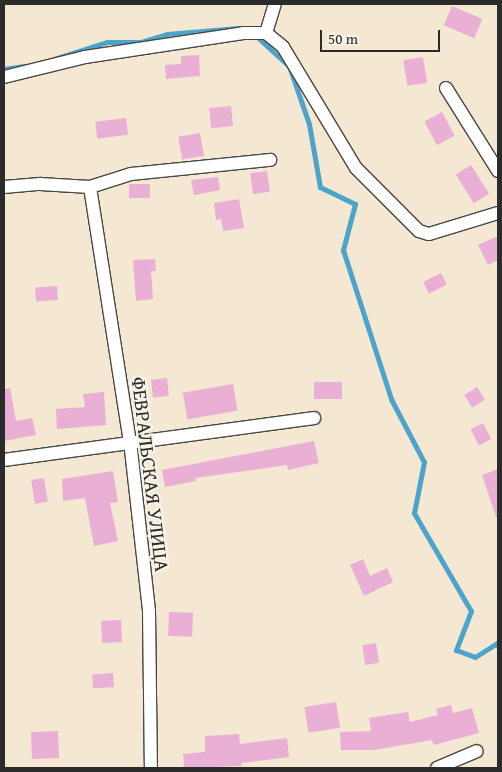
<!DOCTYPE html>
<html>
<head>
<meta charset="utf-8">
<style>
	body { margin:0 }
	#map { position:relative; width:502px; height:772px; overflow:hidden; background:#f5e8d3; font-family:"Gentium Book Plus",serif }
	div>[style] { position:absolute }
	.stream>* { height:5px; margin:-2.5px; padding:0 2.5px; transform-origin:2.5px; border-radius:2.5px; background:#4da4ca }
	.building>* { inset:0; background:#e9afd5; transform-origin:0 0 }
	.roads { filter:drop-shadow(1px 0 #494744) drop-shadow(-1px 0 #494744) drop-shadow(0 1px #494744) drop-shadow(0 -1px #494744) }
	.minor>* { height:12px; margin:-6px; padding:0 6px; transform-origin:6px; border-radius:6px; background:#fff }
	span { translate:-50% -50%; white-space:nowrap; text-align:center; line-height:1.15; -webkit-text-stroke:4.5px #f7f3e8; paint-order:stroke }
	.street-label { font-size:20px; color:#2b2b2b }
	.frame { position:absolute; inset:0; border:5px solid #2b2b2b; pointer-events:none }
	.scale { position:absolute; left:320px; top:30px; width:120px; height:22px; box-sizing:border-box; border:2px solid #2b2b2b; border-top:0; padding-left:6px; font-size:15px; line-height:18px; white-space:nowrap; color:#2b2b2b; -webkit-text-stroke:4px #f7f3e8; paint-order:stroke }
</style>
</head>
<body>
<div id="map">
	<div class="stream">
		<div style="left:256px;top:36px;width:45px;rotate:42.3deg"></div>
		<div style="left:289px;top:66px;width:61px;rotate:71deg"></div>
		<div style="left:309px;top:124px;width:64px;rotate:80.1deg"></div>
		<div style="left:320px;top:187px;width:39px;rotate:26deg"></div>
		<div style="left:355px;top:204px;width:48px;rotate:104.6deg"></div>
		<div style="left:343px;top:250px;width:157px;rotate:72.1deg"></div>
		<div style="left:391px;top:399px;width:71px;rotate:62.4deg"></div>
		<div style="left:424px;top:462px;width:52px;rotate:101.1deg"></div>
		<div style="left:414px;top:513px;width:113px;rotate:59.8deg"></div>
		<div style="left:471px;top:611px;width:42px;rotate:111deg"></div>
		<div style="left:456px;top:650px;width:20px;rotate:20deg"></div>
		<div style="left:475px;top:657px;width:26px;rotate:-32deg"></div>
		<div style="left:497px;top:643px;width:3px;rotate:72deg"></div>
		<div style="left:54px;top:59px;width:56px;rotate:-17.8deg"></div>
		<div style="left:107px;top:42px;width:34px"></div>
		<div style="left:141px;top:42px;width:27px;rotate:-17deg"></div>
		<div style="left:167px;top:34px;width:71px;rotate:-4.8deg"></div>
		<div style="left:4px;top:69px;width:20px;rotate:-9deg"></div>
	</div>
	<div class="building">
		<div style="left:452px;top:6px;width:33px;height:21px;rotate:23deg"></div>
		<div style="clip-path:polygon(199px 55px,200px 76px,166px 79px,165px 65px,181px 64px,181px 56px)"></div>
		<div style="left:423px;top:57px;width:26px;height:20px;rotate:81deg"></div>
		<div style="left:231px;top:106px;width:20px;height:22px;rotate:84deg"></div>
		<div style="left:442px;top:112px;width:27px;height:20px;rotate:62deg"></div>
		<div style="left:126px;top:118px;width:17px;height:31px;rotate:83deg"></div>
		<div style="left:200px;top:133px;width:23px;height:22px;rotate:80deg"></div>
		<div style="left:471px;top:165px;width:34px;height:18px;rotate:58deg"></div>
		<div style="left:267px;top:171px;width:21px;height:17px;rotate:82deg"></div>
		<div style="clip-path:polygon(218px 177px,220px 190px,194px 195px,191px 180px)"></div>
		<div style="left:129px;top:184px;width:21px;height:14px"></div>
		<div style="clip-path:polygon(239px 199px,244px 228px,223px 231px,221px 219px,216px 220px,214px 203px)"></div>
		<div style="clip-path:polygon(498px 236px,498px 260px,488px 265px,478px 245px)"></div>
		<div style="clip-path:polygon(155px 259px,156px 271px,151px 271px,153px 299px,136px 301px,133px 260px)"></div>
		<div style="left:441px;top:273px;width:13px;height:20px;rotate:63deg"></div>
		<div style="left:57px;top:286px;width:14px;height:22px;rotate:86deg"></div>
		<div style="left:167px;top:378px;width:18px;height:16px;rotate:84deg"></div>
		<div style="left:342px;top:382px;width:17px;height:28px;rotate:90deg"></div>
		<div style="left:233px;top:384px;width:27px;height:51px;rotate:80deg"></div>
		<div style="left:477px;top:387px;width:15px;height:15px;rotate:58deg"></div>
		<div style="clip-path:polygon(10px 388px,16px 421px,32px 418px,36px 435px,4px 441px,4px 389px)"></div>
		<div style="clip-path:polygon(104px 392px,106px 425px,57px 429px,56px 409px,85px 407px,83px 394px)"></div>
		<div style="left:483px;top:423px;width:18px;height:14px;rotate:63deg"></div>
		<div style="clip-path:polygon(314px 441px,319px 463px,288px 470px,287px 465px,195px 478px,196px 481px,165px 487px,162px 470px)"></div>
		<div style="clip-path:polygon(498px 469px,498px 517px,496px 517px,482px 475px)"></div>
		<div style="clip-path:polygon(113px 471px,118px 502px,110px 503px,118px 541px,94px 546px,85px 498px,63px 501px,62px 479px)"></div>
		<div style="left:44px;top:478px;width:24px;height:13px;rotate:81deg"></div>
		<div style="clip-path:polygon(363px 559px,370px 576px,387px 568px,393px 582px,364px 596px,350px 565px)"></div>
		<div style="left:169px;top:612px;width:24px;height:24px;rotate:2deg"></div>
		<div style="left:121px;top:620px;width:22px;height:20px;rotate:87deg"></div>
		<div style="left:376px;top:643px;width:20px;height:14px;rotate:81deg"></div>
		<div style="left:113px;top:673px;width:14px;height:21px;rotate:86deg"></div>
		<div style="left:336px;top:702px;width:26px;height:32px;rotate:81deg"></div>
		<div style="clip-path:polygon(451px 705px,453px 713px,472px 708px,479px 733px,434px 745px,432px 740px,374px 750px,341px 750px,340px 732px,371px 731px,369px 718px,408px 712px,410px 722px,438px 715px,436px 709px)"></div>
		<div style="left:58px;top:731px;width:27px;height:27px;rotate:88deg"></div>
		<div style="clip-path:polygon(239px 734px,240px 744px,287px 738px,289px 757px,241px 763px,241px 766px,184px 768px,183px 754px,205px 752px,205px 736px)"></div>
	</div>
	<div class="roads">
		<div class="minor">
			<div style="left:266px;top:33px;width:22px;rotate:39deg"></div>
			<div style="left:283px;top:47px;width:141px;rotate:58.9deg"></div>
			<div style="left:356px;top:168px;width:89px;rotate:45deg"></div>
			<div style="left:419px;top:231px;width:10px;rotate:17deg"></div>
			<div style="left:429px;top:234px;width:72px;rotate:-16.9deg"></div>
			<div style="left:266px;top:33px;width:30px;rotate:-73deg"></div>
			<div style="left:4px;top:77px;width:83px;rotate:-13.9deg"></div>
			<div style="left:85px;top:57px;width:160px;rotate:-8.6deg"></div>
			<div style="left:243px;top:33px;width:23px"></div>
			<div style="left:446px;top:88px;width:98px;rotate:57.9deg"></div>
			<div style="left:4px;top:187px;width:36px;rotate:-5deg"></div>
			<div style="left:40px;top:184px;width:50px;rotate:3.4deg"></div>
			<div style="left:90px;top:187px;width:43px;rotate:-17.6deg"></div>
			<div style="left:131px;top:174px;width:140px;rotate:-5.8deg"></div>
			<div style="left:90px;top:187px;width:257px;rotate:81.1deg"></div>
			<div style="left:130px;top:441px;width:171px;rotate:83.6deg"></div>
			<div style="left:149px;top:611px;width:157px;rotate:89.3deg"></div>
			<div style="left:4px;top:460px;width:313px;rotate:-7.7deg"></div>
			<div style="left:437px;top:768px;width:43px;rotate:-23deg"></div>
		</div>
	</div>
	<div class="street-label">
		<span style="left:151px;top:474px;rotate:83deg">ФЕВРАЛЬСКАЯ УЛИЦА</span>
	</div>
	<div class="frame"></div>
	<div class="scale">50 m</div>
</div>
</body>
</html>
